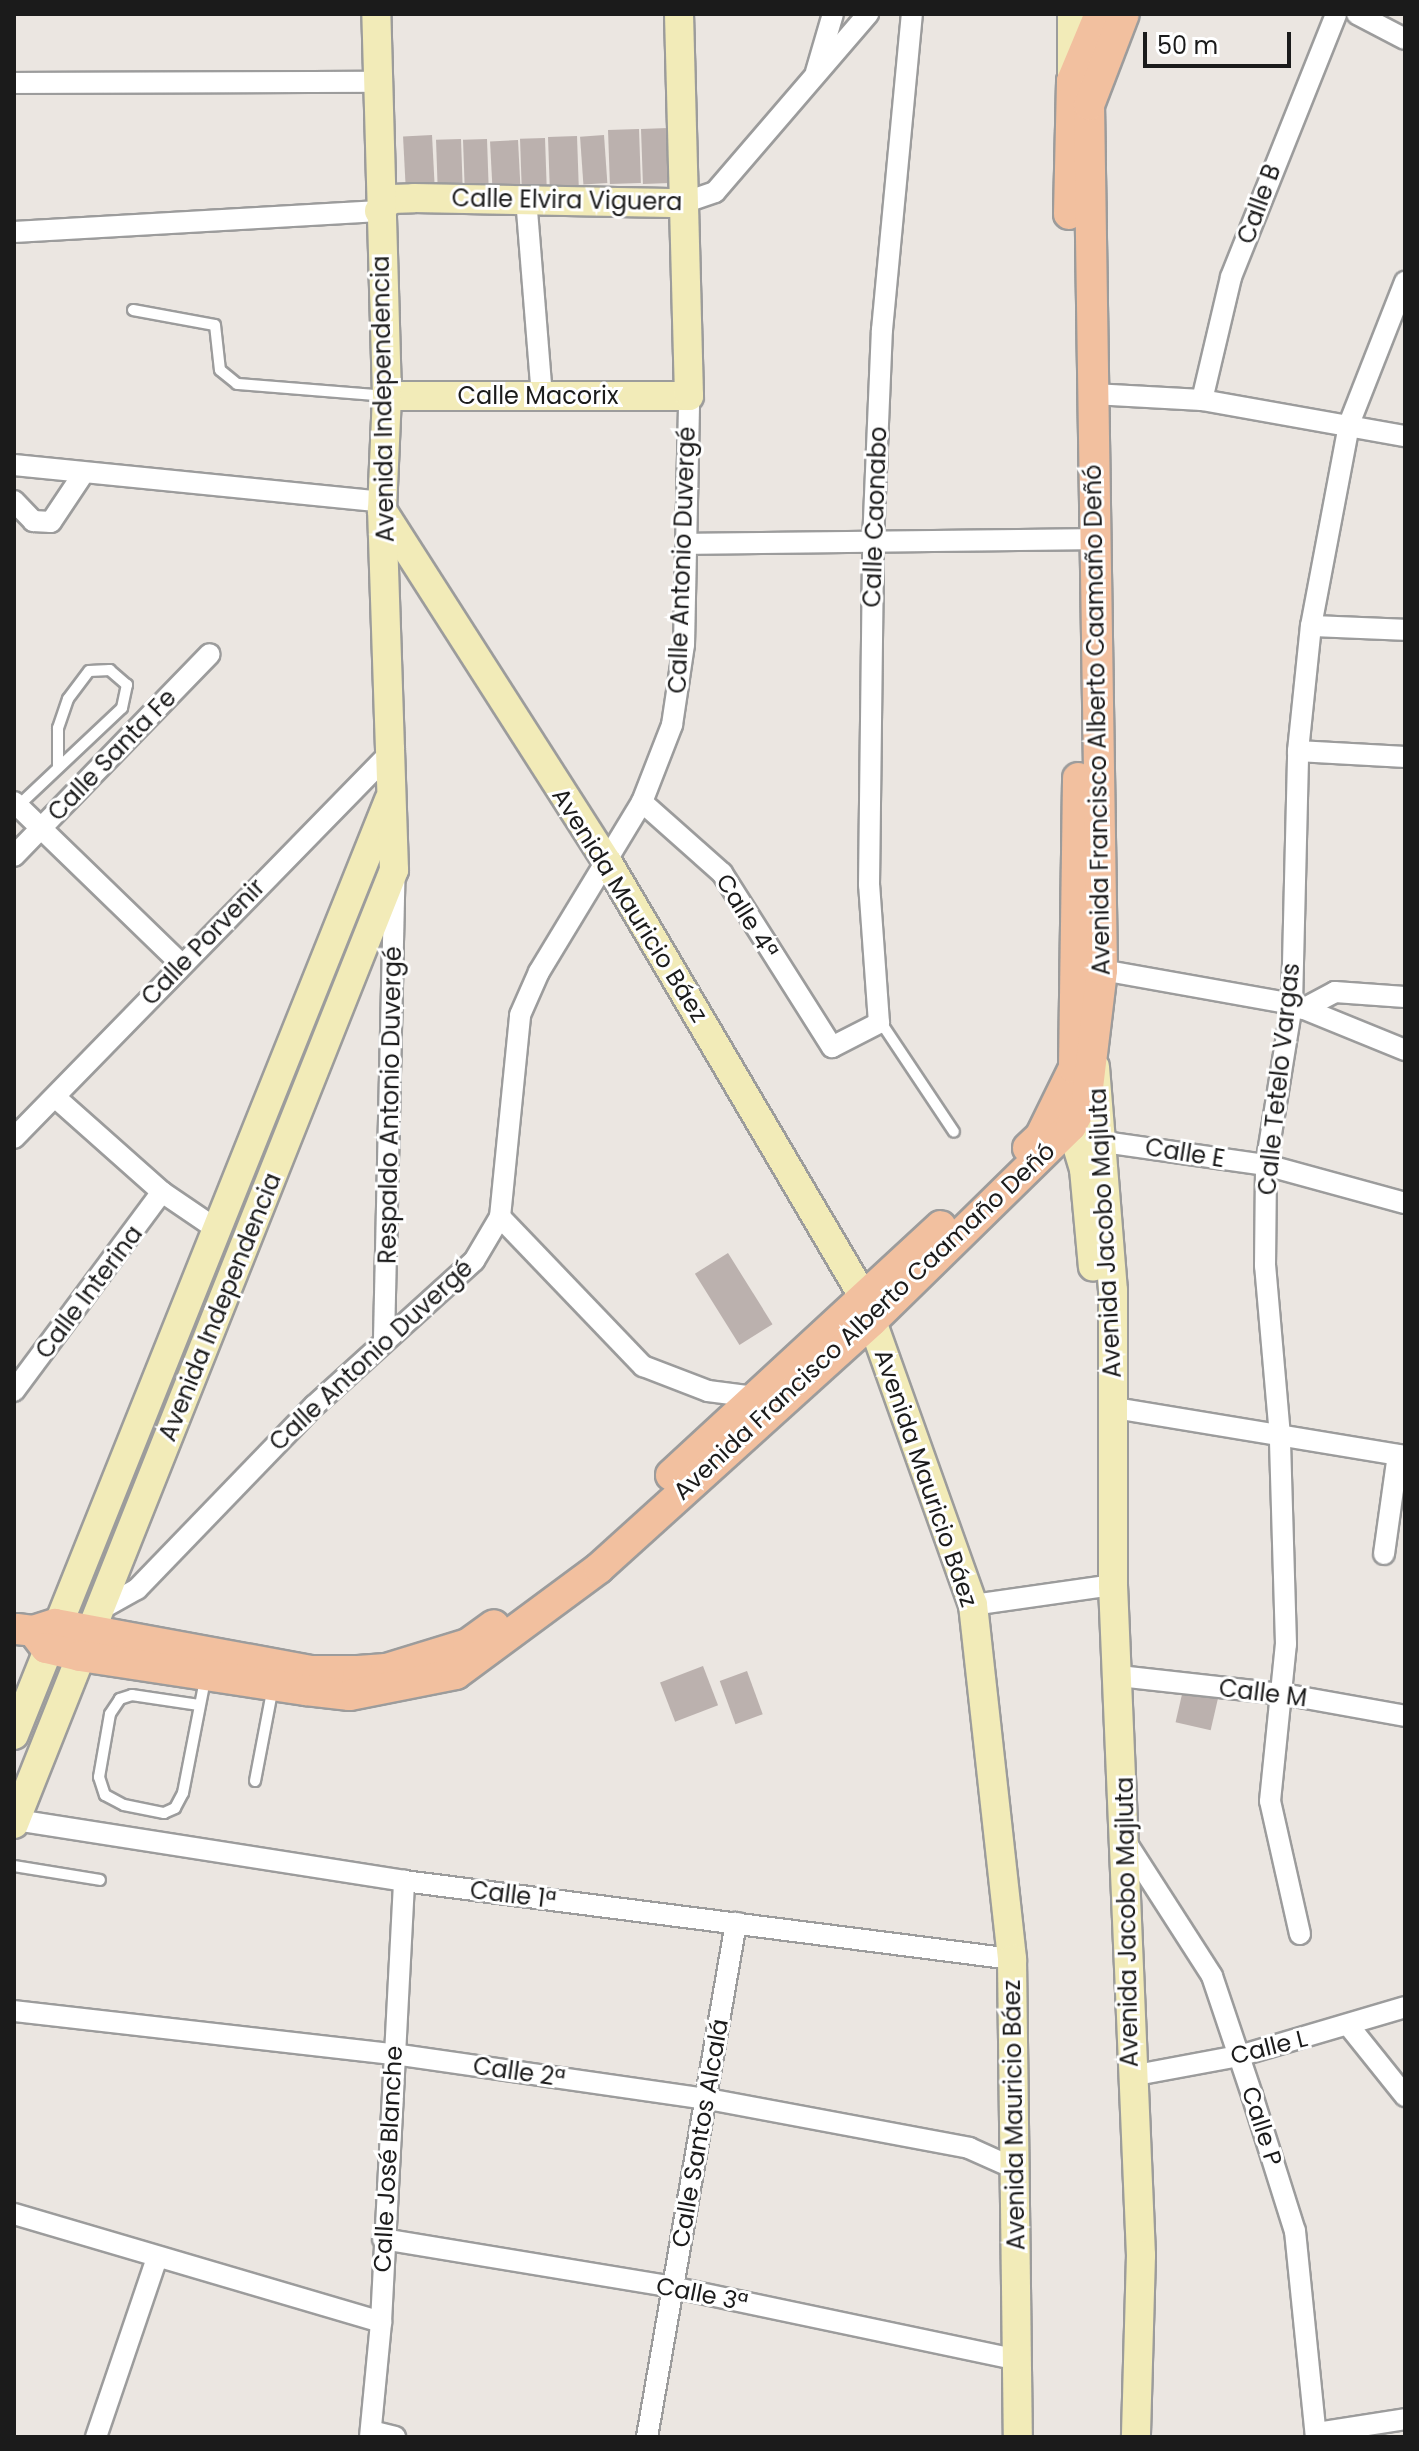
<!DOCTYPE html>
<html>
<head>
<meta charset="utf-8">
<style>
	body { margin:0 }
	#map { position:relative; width:1419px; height:2451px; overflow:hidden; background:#ebe6e1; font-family:Poppins,sans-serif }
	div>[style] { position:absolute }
	.building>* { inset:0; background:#bbb1ae; transform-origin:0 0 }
	.roads { filter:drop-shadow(2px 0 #9c9c9c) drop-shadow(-2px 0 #9c9c9c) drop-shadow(0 2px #9c9c9c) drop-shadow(0 -2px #9c9c9c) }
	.lane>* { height:10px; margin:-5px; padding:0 5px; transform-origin:5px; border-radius:5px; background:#fff }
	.street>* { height:20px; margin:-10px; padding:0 10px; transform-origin:10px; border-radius:10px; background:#fff }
	.secondary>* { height:28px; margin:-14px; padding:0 14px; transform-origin:14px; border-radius:14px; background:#f2ebb8 }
	.primary>* { height:30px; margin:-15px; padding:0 15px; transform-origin:15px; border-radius:15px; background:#f2c09f }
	span { translate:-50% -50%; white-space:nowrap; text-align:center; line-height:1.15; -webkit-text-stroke:6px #fff; paint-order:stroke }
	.street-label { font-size:24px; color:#1b1b1b }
	.frame { position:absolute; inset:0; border:16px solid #1b1b1b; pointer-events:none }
	.scale { position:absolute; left:1143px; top:32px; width:148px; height:36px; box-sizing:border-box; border:4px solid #1b1b1b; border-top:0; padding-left:10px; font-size:24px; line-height:28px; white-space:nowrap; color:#1b1b1b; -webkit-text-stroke:6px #fff; paint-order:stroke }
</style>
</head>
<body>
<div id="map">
	<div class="building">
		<div style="left:668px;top:128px;width:55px;height:27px;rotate:88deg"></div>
		<div style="left:639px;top:129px;width:54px;height:31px;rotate:88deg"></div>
		<div style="left:432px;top:135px;width:53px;height:29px;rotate:87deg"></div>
		<div style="left:604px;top:135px;width:48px;height:24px;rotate:86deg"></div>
		<div style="left:577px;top:136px;width:49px;height:29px;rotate:88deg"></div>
		<div style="left:545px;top:138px;width:47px;height:25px;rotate:88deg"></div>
		<div style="left:461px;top:139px;width:49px;height:25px;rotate:88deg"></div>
		<div style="left:487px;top:139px;width:47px;height:24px;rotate:88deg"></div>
		<div style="left:518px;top:140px;width:45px;height:28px;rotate:87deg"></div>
		<div style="left:728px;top:1253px;width:84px;height:39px;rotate:58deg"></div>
		<div style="left:703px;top:1666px;width:42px;height:46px;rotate:69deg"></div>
		<div style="left:747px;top:1671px;width:46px;height:29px;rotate:70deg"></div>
		<div style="left:1183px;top:1690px;width:36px;height:33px;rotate:13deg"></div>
	</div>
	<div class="roads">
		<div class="lane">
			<div style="left:133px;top:310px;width:83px;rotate:10.4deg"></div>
			<div style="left:215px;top:325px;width:45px;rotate:83.7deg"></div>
			<div style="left:220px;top:370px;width:22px;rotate:39deg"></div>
			<div style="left:237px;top:384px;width:149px;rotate:4.6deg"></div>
			<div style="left:18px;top:806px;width:143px;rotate:-43.3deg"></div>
			<div style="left:122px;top:708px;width:24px;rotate:-78deg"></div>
			<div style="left:127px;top:685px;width:23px;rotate:-139deg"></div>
			<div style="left:110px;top:670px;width:21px;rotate:177deg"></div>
			<div style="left:89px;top:671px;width:35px;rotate:127deg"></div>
			<div style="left:68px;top:699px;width:31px;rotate:109deg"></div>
			<div style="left:58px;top:728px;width:38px;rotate:90deg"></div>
			<div style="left:880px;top:1021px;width:133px;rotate:56.3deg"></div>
			<div style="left:199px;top:1705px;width:68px;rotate:-171.5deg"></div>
			<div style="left:132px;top:1695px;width:13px;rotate:162deg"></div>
			<div style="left:120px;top:1699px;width:18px;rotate:124deg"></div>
			<div style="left:110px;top:1714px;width:64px;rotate:99.9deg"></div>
			<div style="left:99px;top:1777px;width:19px;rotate:72deg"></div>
			<div style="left:105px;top:1795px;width:21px;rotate:28deg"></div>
			<div style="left:124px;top:1805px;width:41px;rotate:11.3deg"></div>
			<div style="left:164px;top:1813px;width:12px;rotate:-24deg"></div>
			<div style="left:175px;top:1808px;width:17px;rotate:-62deg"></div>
			<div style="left:183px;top:1793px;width:115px;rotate:-79deg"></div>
			<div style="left:255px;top:1781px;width:96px;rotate:-79.2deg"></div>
			<div style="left:14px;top:1866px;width:87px;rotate:9.2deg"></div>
		</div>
		<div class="street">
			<div style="left:1357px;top:14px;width:54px;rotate:27.5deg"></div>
			<div style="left:816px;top:72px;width:60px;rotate:-73.7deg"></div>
			<div style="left:14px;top:83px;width:362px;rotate:-0.2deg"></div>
			<div style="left:526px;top:198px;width:200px;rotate:85.4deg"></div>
			<div style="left:683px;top:203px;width:34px;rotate:-19deg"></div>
			<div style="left:715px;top:192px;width:235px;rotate:-49.3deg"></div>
			<div style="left:14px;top:232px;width:366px;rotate:-3.3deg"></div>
			<div style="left:1093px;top:394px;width:109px;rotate:3.2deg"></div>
			<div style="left:1202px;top:400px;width:206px;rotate:10.1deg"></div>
			<div style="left:1202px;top:400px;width:126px;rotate:-76.7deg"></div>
			<div style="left:1231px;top:277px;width:283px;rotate:-68.2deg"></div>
			<div style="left:14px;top:465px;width:371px;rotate:5.7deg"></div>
			<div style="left:14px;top:501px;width:28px;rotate:46deg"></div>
			<div style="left:33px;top:521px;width:18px;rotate:3deg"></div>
			<div style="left:51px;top:522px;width:58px;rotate:-56.3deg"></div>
			<div style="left:686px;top:544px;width:408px;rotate:-0.7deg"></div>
			<div style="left:1311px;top:626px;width:94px;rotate:2.4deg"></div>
			<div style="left:1298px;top:751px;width:107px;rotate:3.2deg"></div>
			<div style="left:14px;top:802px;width:231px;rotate:44.1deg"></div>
			<div style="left:642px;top:802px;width:107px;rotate:41.6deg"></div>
			<div style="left:722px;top:873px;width:206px;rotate:57.7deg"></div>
			<div style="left:832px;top:1047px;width:53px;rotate:-27.1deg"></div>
			<div style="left:879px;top:1023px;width:138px;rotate:-94.1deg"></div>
			<div style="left:869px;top:885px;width:342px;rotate:-89.3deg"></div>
			<div style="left:873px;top:543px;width:213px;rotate:-87.6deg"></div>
			<div style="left:882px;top:330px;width:317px;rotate:-84.6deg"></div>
			<div style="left:14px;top:856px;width:281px;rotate:-45.9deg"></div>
			<div style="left:1102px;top:970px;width:193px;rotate:10.1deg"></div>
			<div style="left:1292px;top:1004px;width:122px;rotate:22.2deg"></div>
			<div style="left:1303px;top:1009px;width:36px;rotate:-28deg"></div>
			<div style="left:1335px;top:992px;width:70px;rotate:4.1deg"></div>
			<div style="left:55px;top:1097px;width:143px;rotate:41.6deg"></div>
			<div style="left:162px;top:1192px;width:64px;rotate:34.2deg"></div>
			<div style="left:14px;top:1138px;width:544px;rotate:-45.67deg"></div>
			<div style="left:1104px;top:1142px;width:164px;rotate:8.1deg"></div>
			<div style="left:1266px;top:1165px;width:144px;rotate:15.3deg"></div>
			<div style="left:500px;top:1217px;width:207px;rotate:46.2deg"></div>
			<div style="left:643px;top:1366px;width:70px;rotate:21deg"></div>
			<div style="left:708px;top:1391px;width:47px;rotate:7.3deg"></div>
			<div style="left:384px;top:1339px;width:456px;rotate:-88.7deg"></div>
			<div style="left:14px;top:1391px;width:248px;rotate:-53.4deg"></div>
			<div style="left:1115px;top:1408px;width:294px;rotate:9.4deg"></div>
			<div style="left:1384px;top:1554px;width:100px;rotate:-82deg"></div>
			<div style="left:973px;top:1605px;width:141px;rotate:-8.1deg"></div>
			<div style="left:96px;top:1612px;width:47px;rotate:-29.3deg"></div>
			<div style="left:137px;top:1589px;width:255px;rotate:-46deg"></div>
			<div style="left:314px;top:1406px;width:216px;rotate:-42.2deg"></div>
			<div style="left:474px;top:1261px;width:51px;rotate:-59.4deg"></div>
			<div style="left:500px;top:1217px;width:203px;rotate:-84.3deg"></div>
			<div style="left:520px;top:1015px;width:47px;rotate:-66.2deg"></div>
			<div style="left:539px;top:972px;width:199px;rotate:-58.8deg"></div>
			<div style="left:642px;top:802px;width:83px;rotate:-68.7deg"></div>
			<div style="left:672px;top:725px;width:81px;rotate:-81.5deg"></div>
			<div style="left:684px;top:645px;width:249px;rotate:-88.8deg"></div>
			<div style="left:1119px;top:1676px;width:165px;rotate:6.3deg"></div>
			<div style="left:1283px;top:1694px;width:124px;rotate:10.2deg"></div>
			<div style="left:16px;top:1820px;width:393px;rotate:8.9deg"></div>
			<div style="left:404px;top:1881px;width:613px;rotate:7.31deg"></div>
			<div style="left:1126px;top:1842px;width:159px;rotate:57.3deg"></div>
			<div style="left:1212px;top:1976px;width:126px;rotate:71.4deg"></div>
			<div style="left:1252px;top:2095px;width:143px;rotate:72.5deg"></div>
			<div style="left:1295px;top:2231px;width:207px;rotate:84.2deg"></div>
			<div style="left:1300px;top:1934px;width:136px;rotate:-102.7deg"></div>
			<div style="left:1270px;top:1801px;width:158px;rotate:-84.2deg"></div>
			<div style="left:1286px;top:1644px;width:208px;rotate:-91.7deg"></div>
			<div style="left:1280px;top:1436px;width:171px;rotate:-95deg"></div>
			<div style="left:1265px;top:1266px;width:101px;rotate:-89.4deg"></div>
			<div style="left:1266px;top:1165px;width:163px;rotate:-80.8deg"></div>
			<div style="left:1292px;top:1004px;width:253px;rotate:-88.6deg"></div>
			<div style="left:1298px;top:751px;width:126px;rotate:-84.1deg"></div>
			<div style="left:1311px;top:626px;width:206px;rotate:-79.3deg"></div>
			<div style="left:1349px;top:424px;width:153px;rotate:-68.5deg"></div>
			<div style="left:14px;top:2011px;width:382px;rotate:6.5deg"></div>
			<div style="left:394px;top:2054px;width:317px;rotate:8.2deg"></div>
			<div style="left:708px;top:2099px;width:266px;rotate:10.6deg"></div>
			<div style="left:969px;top:2148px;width:51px;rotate:24.1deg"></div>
			<div style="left:1349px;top:2026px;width:90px;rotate:51.3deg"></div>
			<div style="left:1131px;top:2076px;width:110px;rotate:-10.5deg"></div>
			<div style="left:1239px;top:2056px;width:173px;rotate:-16.4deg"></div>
			<div style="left:14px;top:2214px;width:383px;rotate:16.4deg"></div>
			<div style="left:383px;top:2239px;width:293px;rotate:9.4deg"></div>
			<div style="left:672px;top:2287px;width:354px;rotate:11.9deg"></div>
			<div style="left:371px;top:2431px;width:25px;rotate:14deg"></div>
			<div style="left:1316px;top:2433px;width:90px;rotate:-8.9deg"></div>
			<div style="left:96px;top:2437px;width:189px;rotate:-71.2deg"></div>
			<div style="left:370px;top:2437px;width:116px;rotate:-84.5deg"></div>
			<div style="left:381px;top:2322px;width:442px;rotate:-87deg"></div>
			<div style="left:647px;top:2437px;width:522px;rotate:-80.18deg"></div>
		</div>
		<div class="secondary">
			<div style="left:1072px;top:14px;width:67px;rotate:90deg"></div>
			<div style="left:379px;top:211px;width:17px;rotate:-45deg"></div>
			<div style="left:391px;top:199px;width:23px;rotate:-2deg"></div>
			<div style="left:414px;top:198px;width:269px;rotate:1.1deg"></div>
			<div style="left:387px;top:396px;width:302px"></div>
			<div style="left:689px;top:396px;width:382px;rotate:-91.5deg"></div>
			<div style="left:382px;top:510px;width:419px;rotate:57.4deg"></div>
			<div style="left:608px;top:863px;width:503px;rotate:59.51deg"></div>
			<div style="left:863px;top:1296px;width:328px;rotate:70.4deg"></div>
			<div style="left:973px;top:1605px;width:356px;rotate:83.7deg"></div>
			<div style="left:1012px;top:1959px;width:478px;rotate:89.3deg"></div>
			<div style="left:1095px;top:1067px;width:225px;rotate:85.4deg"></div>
			<div style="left:1113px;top:1291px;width:294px;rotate:90deg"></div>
			<div style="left:1113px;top:1585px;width:671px;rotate:87.61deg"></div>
			<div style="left:1141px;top:2255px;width:182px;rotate:91.6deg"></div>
			<div style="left:1071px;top:1126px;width:45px;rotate:73.2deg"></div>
			<div style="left:1084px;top:1169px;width:98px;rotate:84.8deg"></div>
			<div style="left:14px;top:1735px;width:1007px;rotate:-68.15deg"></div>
			<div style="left:14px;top:1824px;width:1027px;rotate:-68.28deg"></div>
			<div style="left:394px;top:870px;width:360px;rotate:-91.9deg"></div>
			<div style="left:382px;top:510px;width:114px;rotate:-87.5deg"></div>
			<div style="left:387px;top:396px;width:382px;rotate:-91.6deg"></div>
		</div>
		<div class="primary">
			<div style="left:1069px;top:214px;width:133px;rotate:-88.7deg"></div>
			<div style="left:1072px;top:81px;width:73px;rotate:-67.3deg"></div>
			<div style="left:1028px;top:1148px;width:16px;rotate:-43deg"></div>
			<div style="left:1040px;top:1137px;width:77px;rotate:-63.8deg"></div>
			<div style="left:1074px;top:1068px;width:290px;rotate:-89.2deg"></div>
			<div style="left:671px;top:1475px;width:367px;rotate:-42.7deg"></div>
			<div style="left:17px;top:1629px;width:16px;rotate:7deg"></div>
			<div style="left:33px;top:1631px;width:23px;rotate:-18deg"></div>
			<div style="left:55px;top:1624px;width:259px;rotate:10.4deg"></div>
			<div style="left:310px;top:1671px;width:48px"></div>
			<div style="left:358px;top:1671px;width:28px;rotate:-4deg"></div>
			<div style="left:386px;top:1669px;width:86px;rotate:-17deg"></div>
			<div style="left:468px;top:1644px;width:32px;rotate:-36deg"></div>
			<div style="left:33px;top:1631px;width:21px;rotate:53deg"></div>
			<div style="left:46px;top:1648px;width:35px;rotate:13deg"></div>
			<div style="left:80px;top:1656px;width:229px;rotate:8.6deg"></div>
			<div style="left:306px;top:1690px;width:44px;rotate:6.5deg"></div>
			<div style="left:350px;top:1695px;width:108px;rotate:-11.2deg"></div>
			<div style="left:456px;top:1674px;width:178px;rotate:-36.5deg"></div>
			<div style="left:599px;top:1568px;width:368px;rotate:-42.1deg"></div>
			<div style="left:872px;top:1321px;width:279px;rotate:-44.4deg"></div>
			<div style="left:1071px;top:1126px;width:34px;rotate:-62deg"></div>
			<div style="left:1087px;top:1096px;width:127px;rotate:-83.2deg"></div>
			<div style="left:1102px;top:970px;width:865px;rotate:-90.86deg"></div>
			<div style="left:1089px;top:105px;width:97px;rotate:-69deg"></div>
		</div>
	</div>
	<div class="street-label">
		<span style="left:567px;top:200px;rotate:1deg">Calle Elvira Viguera</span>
		<span style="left:1259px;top:204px;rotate:-70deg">Calle B</span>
		<span style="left:538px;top:396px">Calle Macorix</span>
		<span style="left:383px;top:399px;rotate:-91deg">Avenida Independencia</span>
		<span style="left:875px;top:517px;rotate:-88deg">Calle Caonabo</span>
		<span style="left:682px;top:560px;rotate:-88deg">Calle Antonio Duvergé</span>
		<span style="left:1097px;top:720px;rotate:-91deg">Avenida Francisco Alberto Caamaño Deñó</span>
		<span style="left:112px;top:755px;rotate:-46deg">Calle Santa Fe</span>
		<span style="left:630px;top:905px;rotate:58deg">Avenida Mauricio Báez</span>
		<span style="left:747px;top:916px;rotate:58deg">Calle 4ª</span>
		<span style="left:203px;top:942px;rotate:-46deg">Calle Porvenir</span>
		<span style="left:1279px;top:1079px;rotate:-84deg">Calle Tetelo Vargas</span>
		<span style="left:390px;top:1105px;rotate:-89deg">Respaldo Antonio Duvergé</span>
		<span style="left:1185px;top:1153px;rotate:9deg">Calle E</span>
		<span style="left:1105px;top:1233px;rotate:-93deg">Avenida Jacobo Majluta</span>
		<span style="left:89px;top:1292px;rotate:-53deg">Calle Interina</span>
		<span style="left:220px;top:1307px;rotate:-68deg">Avenida Independencia</span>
		<span style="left:864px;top:1321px;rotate:-43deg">Avenida Francisco Alberto Caamaño Deñó</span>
		<span style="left:371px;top:1355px;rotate:-43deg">Calle Antonio Duvergé</span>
		<span style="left:926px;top:1478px;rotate:71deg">Avenida Mauricio Báez</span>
		<span style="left:1263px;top:1693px;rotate:7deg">Calle M</span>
		<span style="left:513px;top:1895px;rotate:7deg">Calle 1ª</span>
		<span style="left:1127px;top:1922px;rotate:-91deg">Avenida Jacobo Majluta</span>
		<span style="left:1269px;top:2047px;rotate:-14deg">Calle L</span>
		<span style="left:519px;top:2072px;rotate:8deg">Calle 2ª</span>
		<span style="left:1014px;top:2115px;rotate:-91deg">Avenida Mauricio Báez</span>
		<span style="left:1262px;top:2126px;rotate:72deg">Calle P</span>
		<span style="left:700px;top:2133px;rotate:-80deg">Calle Santos Alcalá</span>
		<span style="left:388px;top:2159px;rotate:-87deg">Calle José Blanche</span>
		<span style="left:702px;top:2294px;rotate:11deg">Calle 3ª</span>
	</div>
	<div class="frame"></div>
	<div class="scale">50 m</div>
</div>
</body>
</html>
